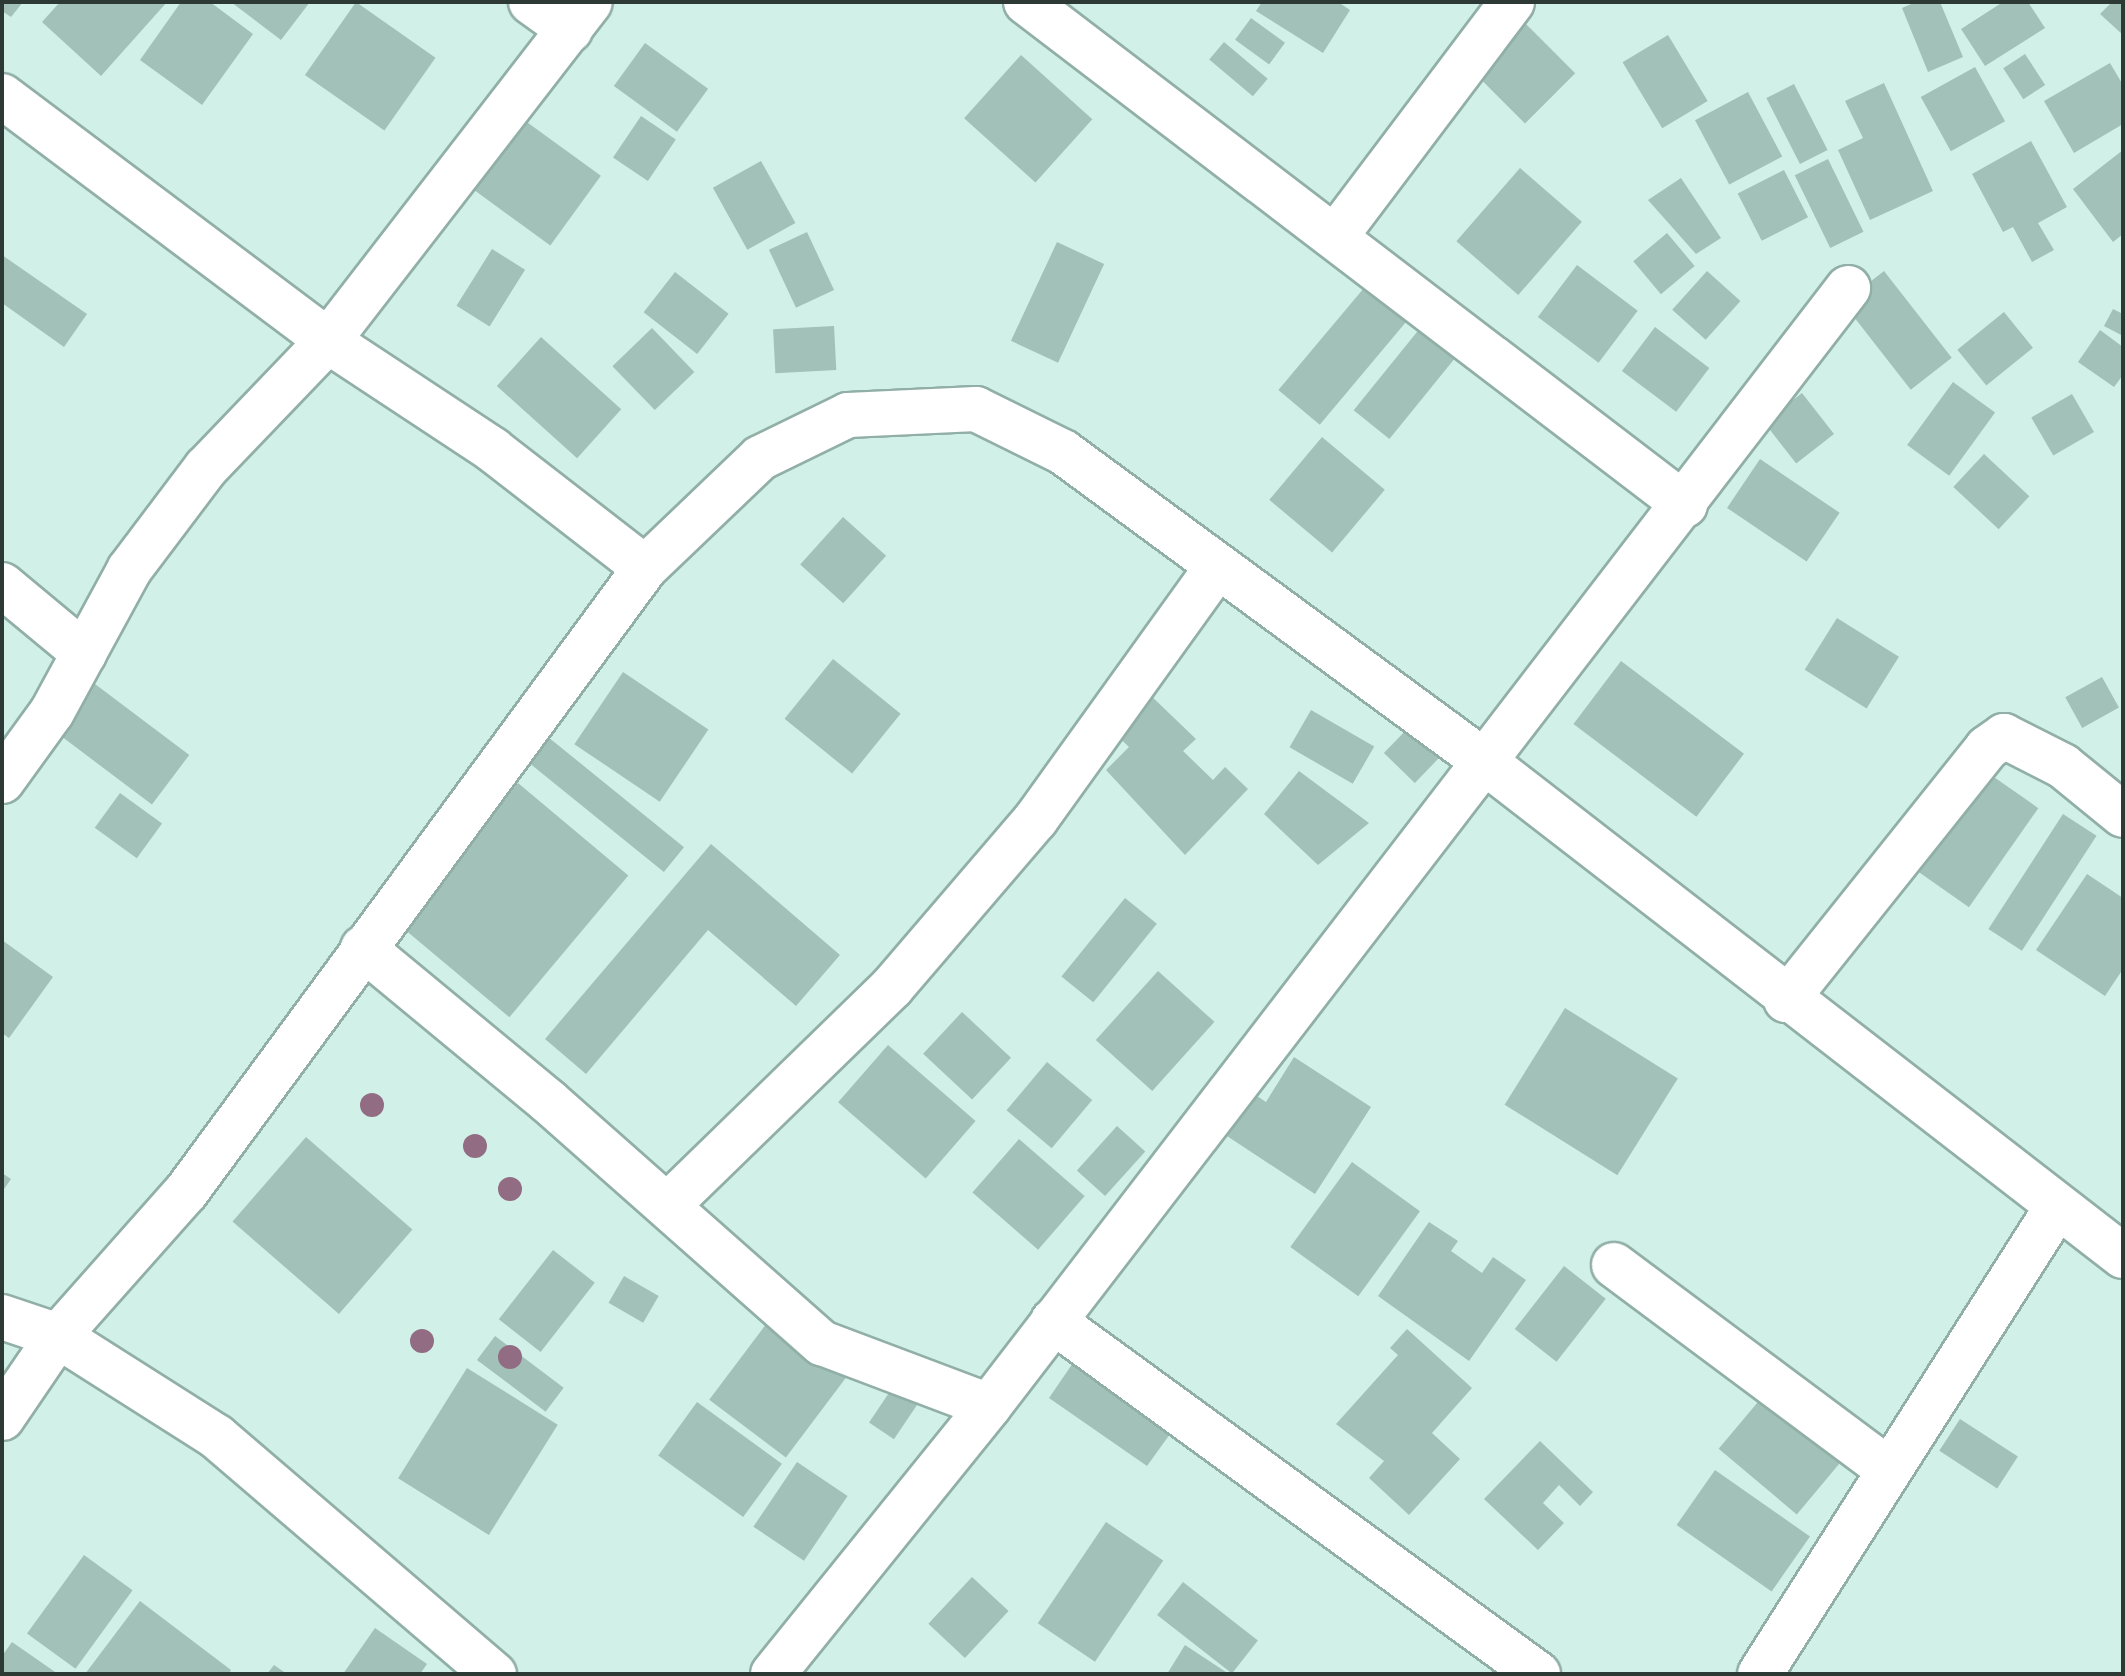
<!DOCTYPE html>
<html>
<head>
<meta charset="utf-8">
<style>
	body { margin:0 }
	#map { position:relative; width:2125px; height:1676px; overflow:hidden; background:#d1f0e8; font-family:Quicksand,sans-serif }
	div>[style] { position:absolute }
	.building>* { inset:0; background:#a2c1b9; transform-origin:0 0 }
	.roads { filter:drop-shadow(2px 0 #91afa7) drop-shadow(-2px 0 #91afa7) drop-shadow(0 2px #91afa7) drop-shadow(0 -2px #91afa7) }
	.minor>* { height:44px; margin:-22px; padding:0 22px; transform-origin:22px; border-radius:22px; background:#fff }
	.trees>* { width:24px; height:24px; margin:-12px; border-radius:50%; background:#926c83 }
	span { translate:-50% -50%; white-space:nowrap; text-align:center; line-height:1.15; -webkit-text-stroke:6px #fff; paint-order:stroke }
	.frame { position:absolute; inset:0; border:4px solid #2c3935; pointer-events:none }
</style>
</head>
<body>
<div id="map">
	<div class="building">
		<div style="clip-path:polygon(2px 2px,23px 2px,11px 17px,2px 11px)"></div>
		<div style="clip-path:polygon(60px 2px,167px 2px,101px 76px,42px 22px)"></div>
		<div style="clip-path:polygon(181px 2px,210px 2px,253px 34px,202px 105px,140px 60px)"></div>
		<div style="clip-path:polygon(231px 2px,310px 2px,281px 40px)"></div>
		<div style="left:356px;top:2px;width:97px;height:89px;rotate:35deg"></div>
		<div style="clip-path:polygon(1262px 2px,1338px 2px,1350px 10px,1323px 53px,1256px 11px)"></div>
		<div style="clip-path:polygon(1916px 2px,1940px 2px,1963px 57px,1928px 72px,1902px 8px)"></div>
		<div style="clip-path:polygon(2003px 2px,2028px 2px,2045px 28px,1985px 66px,1961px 29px)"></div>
		<div style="clip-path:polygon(2112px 2px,2123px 2px,2123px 35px,2100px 14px)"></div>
		<div style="left:1251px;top:18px;width:42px;height:27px;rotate:36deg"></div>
		<div style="left:1525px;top:23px;width:71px;height:71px;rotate:45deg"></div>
		<div style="left:1668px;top:35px;width:77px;height:53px;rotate:59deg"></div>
		<div style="left:1224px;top:42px;width:57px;height:23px;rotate:40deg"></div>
		<div style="left:645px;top:43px;width:78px;height:53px;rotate:36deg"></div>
		<div style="left:2025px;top:54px;width:37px;height:26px;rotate:57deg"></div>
		<div style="left:1021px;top:55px;width:96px;height:85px;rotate:42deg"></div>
		<div style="clip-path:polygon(2110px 63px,2123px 85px,2123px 124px,2074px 153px,2044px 101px)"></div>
		<div style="left:1975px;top:67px;width:62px;height:62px;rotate:61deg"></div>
		<div style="clip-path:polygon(1884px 83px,1933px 191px,1870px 220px,1838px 150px,1863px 138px,1845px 101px)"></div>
		<div style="left:1794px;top:84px;width:74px;height:31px;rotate:63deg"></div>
		<div style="left:1748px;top:92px;width:73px;height:60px;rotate:62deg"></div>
		<div style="left:641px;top:116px;width:42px;height:50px;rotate:34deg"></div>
		<div style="left:524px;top:120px;width:95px;height:86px;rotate:36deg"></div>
		<div style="clip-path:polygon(2031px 141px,2067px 207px,2038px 223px,2054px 250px,2032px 262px,2013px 227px,2003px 232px,1972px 174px)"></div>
		<div style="clip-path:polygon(2123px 150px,2123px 234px,2113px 242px,2073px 189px)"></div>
		<div style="left:1828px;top:159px;width:81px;height:37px;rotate:64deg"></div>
		<div style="left:761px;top:161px;width:71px;height:55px;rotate:61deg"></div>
		<div style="left:1520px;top:168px;width:82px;height:97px;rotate:41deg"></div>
		<div style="left:1784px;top:170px;width:53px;height:52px;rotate:63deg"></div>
		<div style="clip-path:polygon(1681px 178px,1721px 238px,1696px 254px,1648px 200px)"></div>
		<div style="left:807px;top:232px;width:64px;height:42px;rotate:65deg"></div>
		<div style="left:1667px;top:233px;width:43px;height:44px;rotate:50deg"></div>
		<div style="left:1057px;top:242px;width:52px;height:109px;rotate:25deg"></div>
		<div style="left:492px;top:249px;width:39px;height:67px;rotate:32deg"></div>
		<div style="clip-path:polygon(2px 255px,87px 314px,64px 347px,2px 303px)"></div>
		<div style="left:1577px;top:265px;width:76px;height:65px;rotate:37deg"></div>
		<div style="left:1707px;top:271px;width:45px;height:52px;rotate:42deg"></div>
		<div style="left:1884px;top:271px;width:110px;height:52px;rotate:52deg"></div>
		<div style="left:675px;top:272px;width:68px;height:51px;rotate:38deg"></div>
		<div style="left:1369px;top:282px;width:54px;height:141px;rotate:40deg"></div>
		<div style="clip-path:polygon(2113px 309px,2123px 314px,2123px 336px,2104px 326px)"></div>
		<div style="left:2004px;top:312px;width:46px;height:60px;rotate:51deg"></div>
		<div style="left:834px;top:326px;width:44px;height:61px;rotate:87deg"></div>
		<div style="left:1421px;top:327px;width:46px;height:107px;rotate:39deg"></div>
		<div style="left:1655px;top:327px;width:68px;height:55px;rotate:37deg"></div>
		<div style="left:652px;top:328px;width:61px;height:55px;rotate:46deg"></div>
		<div style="clip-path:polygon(2100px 330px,2123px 347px,2123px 375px,2114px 387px,2078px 362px)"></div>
		<div style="left:541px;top:337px;width:108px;height:66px;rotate:42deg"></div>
		<div style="left:1953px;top:382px;width:52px;height:78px;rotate:36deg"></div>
		<div style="left:1802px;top:393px;width:52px;height:48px;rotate:52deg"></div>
		<div style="left:2072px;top:394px;width:44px;height:47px;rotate:60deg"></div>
		<div style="left:1322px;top:437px;width:82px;height:82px;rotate:40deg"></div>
		<div style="left:1984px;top:454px;width:62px;height:45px;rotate:43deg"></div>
		<div style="left:1760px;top:459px;width:96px;height:59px;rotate:34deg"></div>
		<div style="left:843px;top:517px;width:58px;height:64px;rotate:42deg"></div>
		<div style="left:1837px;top:618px;width:73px;height:61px;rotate:32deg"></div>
		<div style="left:833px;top:659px;width:87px;height:77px;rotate:39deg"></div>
		<div style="left:1621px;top:661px;width:154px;height:79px;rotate:37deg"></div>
		<div style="left:623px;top:672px;width:103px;height:87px;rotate:34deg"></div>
		<div style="left:2102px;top:677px;width:35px;height:42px;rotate:61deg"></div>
		<div style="left:95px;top:684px;width:118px;height:62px;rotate:37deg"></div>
		<div style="clip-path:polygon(1146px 691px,1196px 739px,1183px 751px,1213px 780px,1225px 767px,1248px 789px,1185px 855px,1106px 770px,1129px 747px,1110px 729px)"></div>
		<div style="left:1311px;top:710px;width:73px;height:43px;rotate:30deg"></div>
		<div style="left:1411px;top:725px;width:43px;height:39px;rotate:44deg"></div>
		<div style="left:548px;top:737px;width:175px;height:32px;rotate:39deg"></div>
		<div style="left:1981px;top:768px;width:70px;height:121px;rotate:35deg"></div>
		<div style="clip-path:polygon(1299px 771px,1369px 823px,1318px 865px,1264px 814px)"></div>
		<div style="left:518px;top:783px;width:144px;height:185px;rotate:40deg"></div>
		<div style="left:120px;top:793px;width:52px;height:43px;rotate:36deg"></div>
		<div style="left:2063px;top:814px;width:40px;height:137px;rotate:33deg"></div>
		<div style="clip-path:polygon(711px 844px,840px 955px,796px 1006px,708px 930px,586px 1074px,545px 1039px)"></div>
		<div style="clip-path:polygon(2087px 874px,2123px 898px,2123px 969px,2105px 996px,2036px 950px)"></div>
		<div style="left:1125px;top:898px;width:41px;height:101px;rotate:39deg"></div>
		<div style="clip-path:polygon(2px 940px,53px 977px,9px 1038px,2px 1033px)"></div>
		<div style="left:1158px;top:971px;width:76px;height:93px;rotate:42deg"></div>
		<div style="left:1565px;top:1008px;width:133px;height:114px;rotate:32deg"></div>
		<div style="left:962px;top:1012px;width:67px;height:57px;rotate:43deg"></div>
		<div style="left:888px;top:1045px;width:116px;height:76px;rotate:41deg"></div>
		<div style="clip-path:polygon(1294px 1057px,1371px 1107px,1315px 1194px,1224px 1134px,1251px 1092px,1266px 1102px)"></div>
		<div style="left:1047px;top:1062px;width:59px;height:63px;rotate:40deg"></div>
		<div style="left:1117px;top:1126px;width:38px;height:60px;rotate:42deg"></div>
		<div style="left:306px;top:1137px;width:141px;height:112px;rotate:41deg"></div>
		<div style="left:1019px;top:1139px;width:87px;height:71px;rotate:41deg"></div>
		<div style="left:1352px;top:1162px;width:84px;height:105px;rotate:36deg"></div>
		<div style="clip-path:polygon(2px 1173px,11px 1179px,2px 1192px)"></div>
		<div style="clip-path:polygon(1429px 1222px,1458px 1241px,1451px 1251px,1482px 1273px,1493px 1257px,1526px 1280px,1469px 1361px,1378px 1296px)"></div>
		<div style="left:553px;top:1250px;width:53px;height:88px;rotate:38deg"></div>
		<div style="left:1564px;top:1266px;width:53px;height:80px;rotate:38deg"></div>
		<div style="left:624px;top:1276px;width:40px;height:31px;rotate:30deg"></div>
		<div style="left:779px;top:1307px;width:96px;height:116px;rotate:37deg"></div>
		<div style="clip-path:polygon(1407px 1329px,1472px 1388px,1432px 1433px,1460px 1459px,1409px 1515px,1369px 1478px,1384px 1461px,1336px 1424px,1398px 1355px,1390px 1348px)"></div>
		<div style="left:495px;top:1336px;width:86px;height:30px;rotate:37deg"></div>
		<div style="clip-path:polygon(1075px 1360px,1183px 1416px,1147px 1466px,1049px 1398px)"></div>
		<div style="left:467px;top:1368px;width:107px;height:130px;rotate:32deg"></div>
		<div style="left:897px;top:1381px;width:30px;height:50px;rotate:34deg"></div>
		<div style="left:1763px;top:1396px;width:102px;height:69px;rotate:40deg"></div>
		<div style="left:697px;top:1402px;width:105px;height:66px;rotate:36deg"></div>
		<div style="left:1960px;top:1419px;width:69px;height:38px;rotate:33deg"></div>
		<div style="clip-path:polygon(1540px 1441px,1593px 1492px,1580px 1506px,1559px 1485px,1543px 1503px,1564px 1523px,1538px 1550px,1484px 1499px)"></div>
		<div style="left:797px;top:1462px;width:61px;height:78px;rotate:34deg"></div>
		<div style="left:1715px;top:1470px;width:116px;height:67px;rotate:35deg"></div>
		<div style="left:1106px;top:1522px;width:69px;height:122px;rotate:34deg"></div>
		<div style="left:84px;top:1555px;width:60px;height:97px;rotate:36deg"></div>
		<div style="left:972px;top:1577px;width:50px;height:64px;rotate:43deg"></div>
		<div style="left:1183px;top:1582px;width:95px;height:42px;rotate:38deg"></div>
		<div style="clip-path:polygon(140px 1601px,231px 1670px,229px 1674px,85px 1674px)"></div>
		<div style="clip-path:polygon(375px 1628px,427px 1664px,420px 1674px,343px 1674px)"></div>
		<div style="clip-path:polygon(12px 1642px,58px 1674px,2px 1674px,2px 1656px)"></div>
		<div style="clip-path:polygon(1185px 1645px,1229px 1674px,1167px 1674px)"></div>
		<div style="clip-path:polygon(274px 1665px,287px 1674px,267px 1674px)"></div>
	</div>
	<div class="roads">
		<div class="minor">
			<div style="left:531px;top:2px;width:48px;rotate:35.7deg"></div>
			<div style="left:1026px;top:2px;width:829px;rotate:37.35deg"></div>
			<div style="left:2px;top:96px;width:408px;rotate:36.9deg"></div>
			<div style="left:328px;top:341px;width:198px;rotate:33.4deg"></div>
			<div style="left:493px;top:450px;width:192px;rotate:37.8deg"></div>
			<div style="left:1335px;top:237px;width:294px;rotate:-53deg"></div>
			<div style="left:2px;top:585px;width:107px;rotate:39.7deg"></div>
			<div style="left:2px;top:781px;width:85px;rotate:-54.1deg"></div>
			<div style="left:52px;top:712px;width:162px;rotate:-61.5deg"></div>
			<div style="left:129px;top:570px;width:128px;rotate:-53deg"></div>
			<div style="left:206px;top:468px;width:176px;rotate:-46.2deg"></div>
			<div style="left:328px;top:341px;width:428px;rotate:-52.3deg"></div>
			<div style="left:363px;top:948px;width:240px;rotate:39.6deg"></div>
			<div style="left:548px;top:1101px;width:366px;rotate:41.5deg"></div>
			<div style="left:822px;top:1343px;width:178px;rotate:20.7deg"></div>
			<div style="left:1786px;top:1000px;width:322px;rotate:-51.4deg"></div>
			<div style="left:1987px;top:748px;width:21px;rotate:-35deg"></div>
			<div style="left:2004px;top:736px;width:66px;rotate:27deg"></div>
			<div style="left:2063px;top:766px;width:77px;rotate:39.2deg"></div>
			<div style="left:668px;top:1205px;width:313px;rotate:-44.2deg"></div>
			<div style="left:892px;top:987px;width:221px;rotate:-49.4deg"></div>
			<div style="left:1036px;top:819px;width:310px;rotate:-54.3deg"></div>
			<div style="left:1614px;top:1265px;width:343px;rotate:36.7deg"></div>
			<div style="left:2px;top:1317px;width:59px;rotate:18.7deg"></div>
			<div style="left:58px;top:1336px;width:188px;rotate:32.4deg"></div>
			<div style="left:217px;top:1437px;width:365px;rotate:40.6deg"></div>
			<div style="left:1053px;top:1321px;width:600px;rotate:36.05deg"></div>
			<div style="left:2px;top:1418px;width:99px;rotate:-55.7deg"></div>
			<div style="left:58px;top:1336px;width:193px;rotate:-48.4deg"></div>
			<div style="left:186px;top:1192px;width:775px;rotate:-53.66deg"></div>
			<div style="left:645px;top:568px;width:159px;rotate:-43.7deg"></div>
			<div style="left:760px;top:458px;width:98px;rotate:-26deg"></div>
			<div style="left:848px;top:415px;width:128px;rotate:-2.7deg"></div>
			<div style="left:976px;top:409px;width:97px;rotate:26.3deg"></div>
			<div style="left:1063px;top:452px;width:524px;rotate:36.3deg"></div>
			<div style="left:1485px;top:762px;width:807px;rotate:37.75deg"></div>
			<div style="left:773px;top:1674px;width:344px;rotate:-51.1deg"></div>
			<div style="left:989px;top:1406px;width:1410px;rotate:-52.46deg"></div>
			<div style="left:1760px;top:1674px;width:553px;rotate:-57.54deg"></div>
		</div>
	</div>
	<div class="trees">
		<div style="left:372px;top:1105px"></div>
		<div style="left:475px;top:1146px"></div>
		<div style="left:510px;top:1189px"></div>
		<div style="left:422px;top:1341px"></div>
		<div style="left:510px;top:1357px"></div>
	</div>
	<div class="frame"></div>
</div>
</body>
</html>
